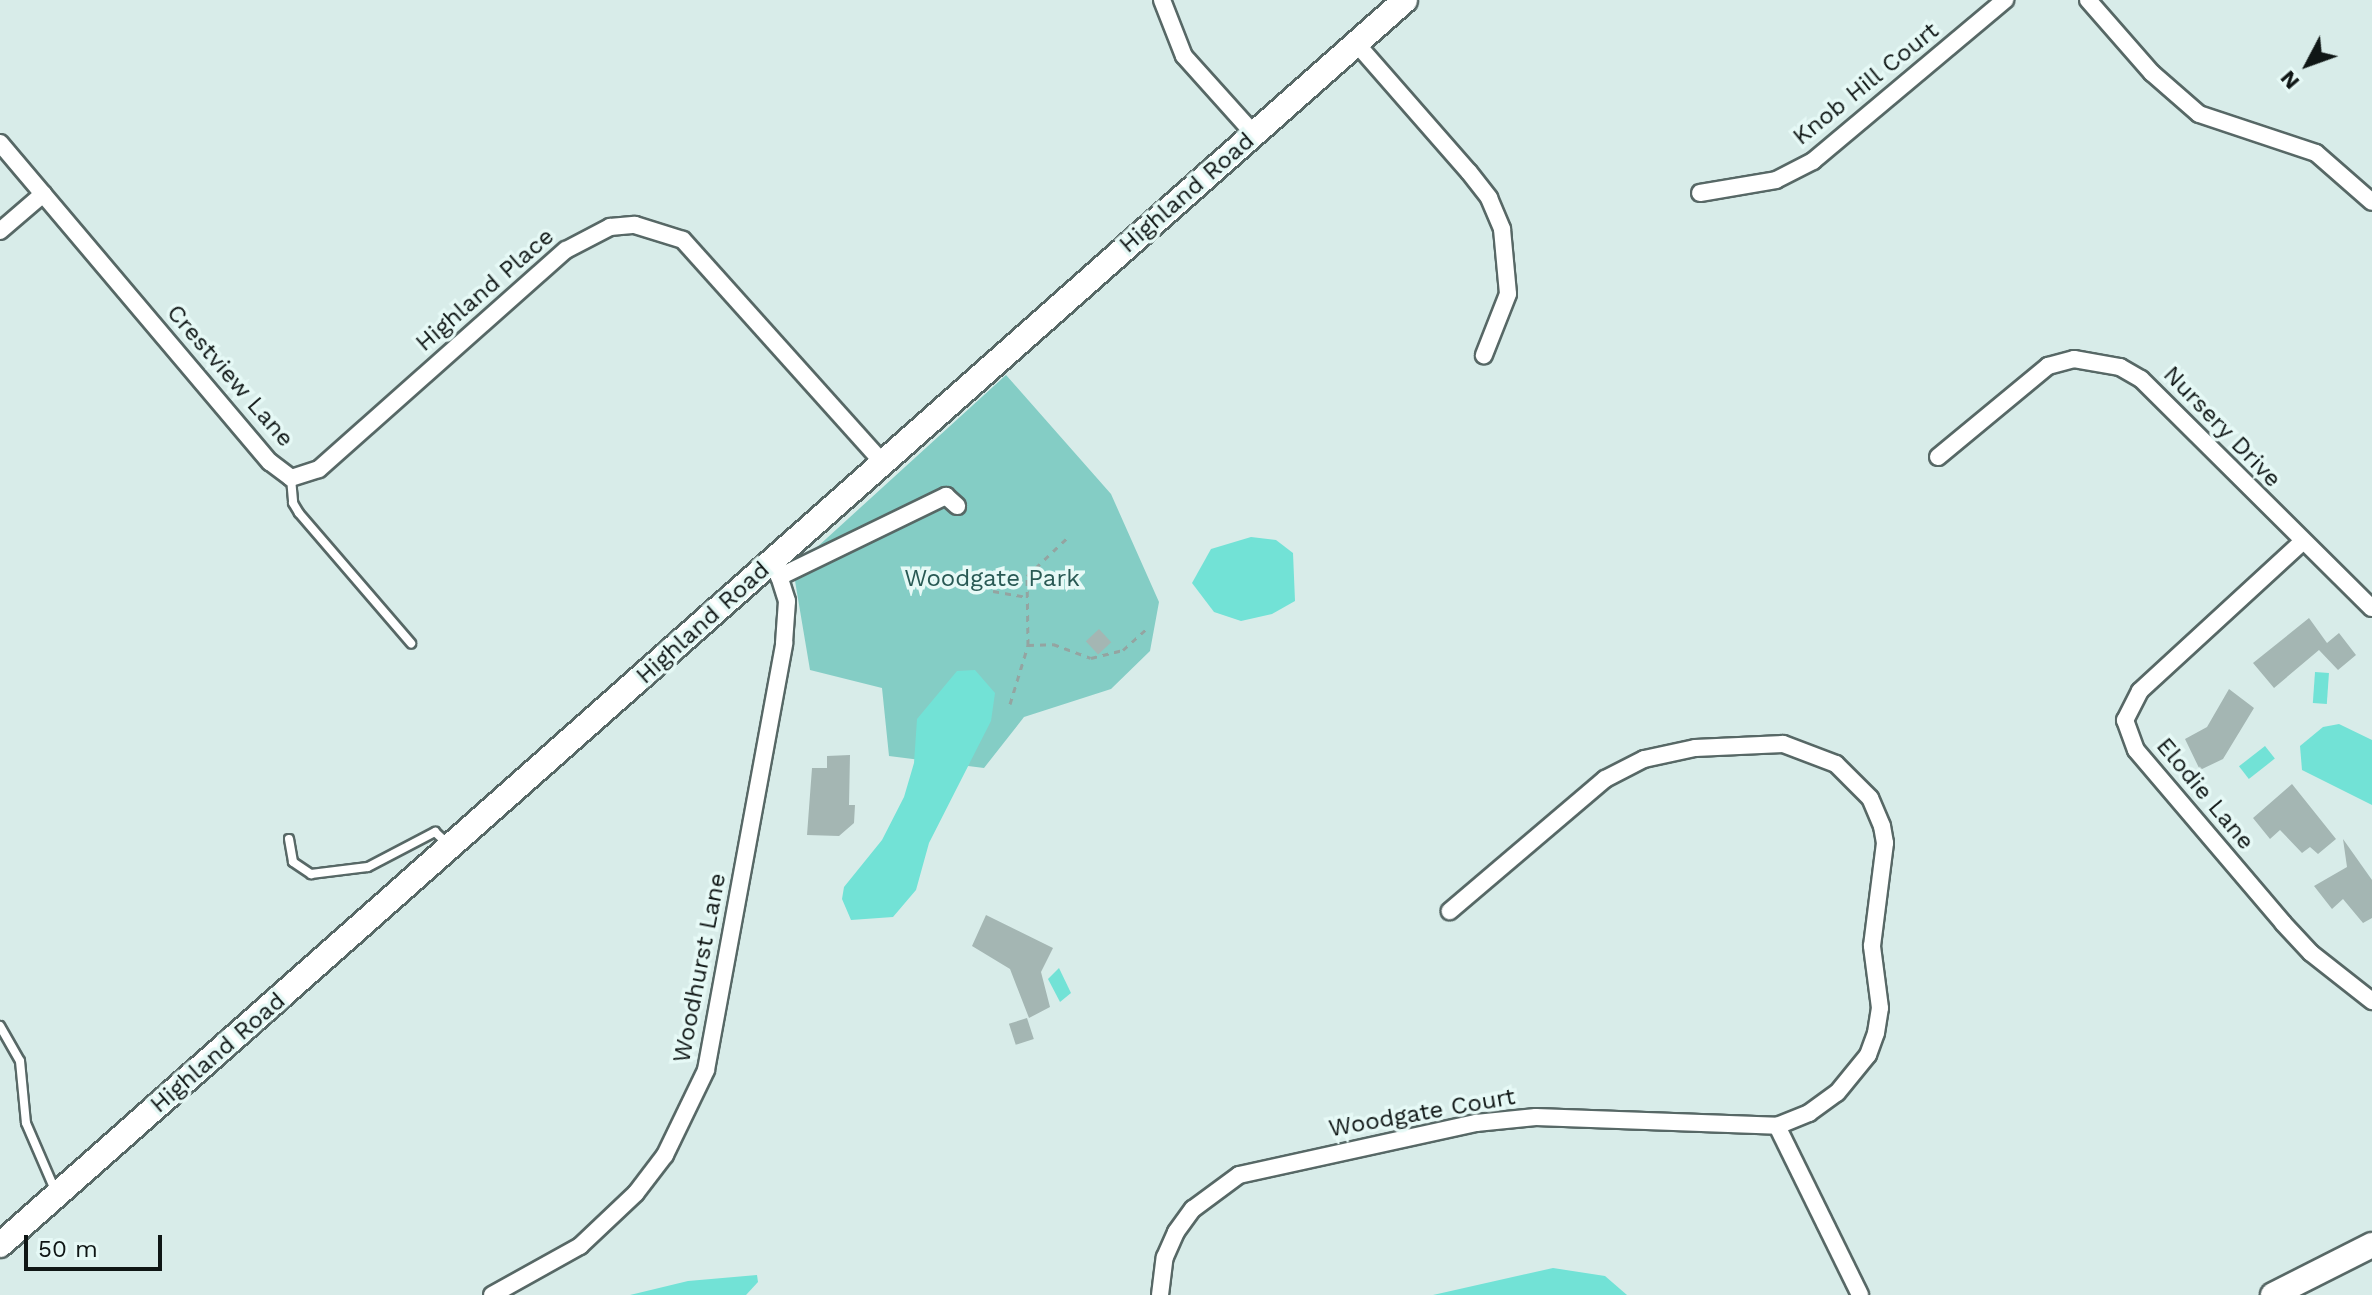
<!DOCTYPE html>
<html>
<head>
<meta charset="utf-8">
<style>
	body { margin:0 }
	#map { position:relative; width:2372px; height:1295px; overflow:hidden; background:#d8ece9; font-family:"Work Sans",sans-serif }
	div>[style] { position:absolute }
	.green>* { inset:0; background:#84cdc5 }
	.water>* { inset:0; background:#72e2d6; transform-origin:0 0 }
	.building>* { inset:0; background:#a4b6b3; transform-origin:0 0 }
	.path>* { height:3px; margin-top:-1.5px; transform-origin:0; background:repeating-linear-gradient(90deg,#94a4a1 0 6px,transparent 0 12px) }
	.roads { filter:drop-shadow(2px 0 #576866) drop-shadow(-2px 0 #576866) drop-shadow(0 2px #576866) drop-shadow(0 -2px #576866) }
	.lane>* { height:8px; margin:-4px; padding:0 4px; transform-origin:4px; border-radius:4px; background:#fff }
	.street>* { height:16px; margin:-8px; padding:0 8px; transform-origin:8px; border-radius:8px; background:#fff }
	.secondary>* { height:24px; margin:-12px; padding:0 12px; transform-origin:12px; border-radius:12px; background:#fff }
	span { translate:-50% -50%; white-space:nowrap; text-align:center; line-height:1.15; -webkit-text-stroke:7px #e6f9f6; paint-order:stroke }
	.street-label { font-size:24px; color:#0f1615 }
	.park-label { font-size:24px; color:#295954 }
	.north { position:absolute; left:2268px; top:24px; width:80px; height:80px; -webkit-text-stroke:6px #e6f9f6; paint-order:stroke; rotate:229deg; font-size:22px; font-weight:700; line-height:32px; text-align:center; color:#0f1615 }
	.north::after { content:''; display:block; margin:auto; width:28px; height:36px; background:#0f1615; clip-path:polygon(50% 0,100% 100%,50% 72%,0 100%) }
	.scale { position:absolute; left:24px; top:1235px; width:138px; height:36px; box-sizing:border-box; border:4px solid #0f1615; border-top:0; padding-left:10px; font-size:24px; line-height:28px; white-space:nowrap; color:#0f1615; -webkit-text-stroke:6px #e6f9f6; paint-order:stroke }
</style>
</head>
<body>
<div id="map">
	<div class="green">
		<div style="clip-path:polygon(1006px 375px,1111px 494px,1159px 602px,1150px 651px,1111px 689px,1024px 717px,984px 768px,889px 756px,882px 688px,810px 670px,793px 569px)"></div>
	</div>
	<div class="water">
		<div style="clip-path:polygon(1251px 537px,1276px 540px,1293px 553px,1295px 601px,1272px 614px,1241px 621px,1214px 612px,1192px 583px,1211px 549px)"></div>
		<div style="clip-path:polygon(975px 670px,995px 693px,991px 721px,929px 843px,916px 890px,893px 917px,851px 920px,842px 899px,844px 887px,882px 840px,904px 797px,914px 763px,917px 719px,957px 671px)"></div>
		<div style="left:2315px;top:672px;width:14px;height:31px;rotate:4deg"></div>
		<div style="clip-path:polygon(2339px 724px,2372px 740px,2372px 805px,2302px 770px,2300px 746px,2323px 727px)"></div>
		<div style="left:2265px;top:746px;width:16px;height:33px;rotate:52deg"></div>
		<div style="clip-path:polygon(1059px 968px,1071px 993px,1060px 1002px,1048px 979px)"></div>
		<div style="clip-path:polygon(1553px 1268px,1605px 1276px,1627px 1295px,1433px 1295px)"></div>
		<div style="clip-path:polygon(757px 1275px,758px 1282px,746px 1295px,630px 1295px,688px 1281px)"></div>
	</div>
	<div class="building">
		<div style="clip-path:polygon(2309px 618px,2327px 643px,2339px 633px,2356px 655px,2338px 670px,2319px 650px,2274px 688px,2253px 663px)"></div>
		<div style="left:1099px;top:629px;width:18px;height:18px;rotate:47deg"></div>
		<div style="clip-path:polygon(2229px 689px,2254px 708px,2223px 759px,2200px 770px,2185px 739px,2207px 727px)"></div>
		<div style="clip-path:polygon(850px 755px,849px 805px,855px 805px,854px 823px,839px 836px,807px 835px,812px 768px,827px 768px,827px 756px)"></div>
		<div style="clip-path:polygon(2292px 784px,2336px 839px,2318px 854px,2310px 847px,2302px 853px,2280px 830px,2270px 839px,2253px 818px)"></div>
		<div style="clip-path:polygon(2343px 839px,2372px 880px,2372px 918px,2363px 923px,2343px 899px,2332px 909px,2314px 886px,2347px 867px)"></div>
		<div style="clip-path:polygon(986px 915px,1053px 948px,1041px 972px,1050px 1007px,1029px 1018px,1010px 969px,972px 946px)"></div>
		<div style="left:1027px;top:1018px;width:22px;height:19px;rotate:72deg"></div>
	</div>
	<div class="path">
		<div style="left:993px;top:591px;width:34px;rotate:10deg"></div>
		<div style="left:1028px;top:645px;width:25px;rotate:-2deg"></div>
		<div style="left:1053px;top:644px;width:40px;rotate:20.2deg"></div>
		<div style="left:1091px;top:658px;width:33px;rotate:-14deg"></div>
		<div style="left:1123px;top:650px;width:31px;rotate:-42deg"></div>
		<div style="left:1010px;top:704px;width:62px;rotate:-73deg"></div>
		<div style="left:1028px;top:645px;width:69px;rotate:-90.8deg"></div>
		<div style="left:1027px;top:576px;width:55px;rotate:-43.5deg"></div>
	</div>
	<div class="roads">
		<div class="lane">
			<div style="left:291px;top:478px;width:25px;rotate:85deg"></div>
			<div style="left:293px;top:503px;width:12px;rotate:59deg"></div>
			<div style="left:299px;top:513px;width:172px;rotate:49.3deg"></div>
			<div style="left:289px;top:839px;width:23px;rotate:80deg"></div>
			<div style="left:293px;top:862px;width:22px;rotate:34deg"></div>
			<div style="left:311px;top:874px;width:57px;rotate:-7deg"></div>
			<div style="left:368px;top:867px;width:76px;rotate:-27.6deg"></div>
			<div style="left:435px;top:832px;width:16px;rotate:43deg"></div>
			<div style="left:0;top:1026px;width:40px;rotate:60.3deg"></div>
			<div style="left:20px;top:1061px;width:62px;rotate:84.5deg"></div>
			<div style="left:26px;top:1123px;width:73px;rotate:66.6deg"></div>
		</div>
		<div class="street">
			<div style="left:1162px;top:0;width:60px;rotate:68.6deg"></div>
			<div style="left:1184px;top:56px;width:105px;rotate:48.1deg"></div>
			<div style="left:2088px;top:0;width:97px;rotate:48.8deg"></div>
			<div style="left:2152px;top:73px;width:62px;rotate:41.1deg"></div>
			<div style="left:2199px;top:114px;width:123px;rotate:18.4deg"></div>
			<div style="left:2316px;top:153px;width:74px;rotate:41.2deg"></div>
			<div style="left:1356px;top:43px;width:171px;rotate:48.8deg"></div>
			<div style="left:1469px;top:172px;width:33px;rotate:52deg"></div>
			<div style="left:1489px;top:198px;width:34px;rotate:67deg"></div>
			<div style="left:1502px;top:229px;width:65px;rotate:84.7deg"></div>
			<div style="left:1508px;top:294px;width:66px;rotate:111.5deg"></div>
			<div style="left:0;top:143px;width:418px;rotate:49.8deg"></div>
			<div style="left:270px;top:462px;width:26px;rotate:37deg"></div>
			<div style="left:291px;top:478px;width:29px;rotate:-18deg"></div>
			<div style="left:319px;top:469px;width:330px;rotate:-41.6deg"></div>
			<div style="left:566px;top:250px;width:50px;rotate:-27.6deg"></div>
			<div style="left:610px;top:227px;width:25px;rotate:-5deg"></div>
			<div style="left:635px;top:225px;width:50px;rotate:17.4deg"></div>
			<div style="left:683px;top:240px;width:300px;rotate:48.1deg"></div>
			<div style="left:1700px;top:193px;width:77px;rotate:-9.7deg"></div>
			<div style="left:1776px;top:180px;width:42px;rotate:-27.2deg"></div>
			<div style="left:1813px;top:161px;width:251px;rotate:-40deg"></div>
			<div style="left:0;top:231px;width:57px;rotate:-40.7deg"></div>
			<div style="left:1938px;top:457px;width:143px;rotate:-39.6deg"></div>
			<div style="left:2048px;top:366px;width:27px;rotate:-15deg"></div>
			<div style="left:2074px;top:359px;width:47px;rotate:9.9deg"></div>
			<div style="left:2120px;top:367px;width:24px;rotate:30deg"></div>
			<div style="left:2141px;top:379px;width:325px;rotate:44.8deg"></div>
			<div style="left:2301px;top:543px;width:219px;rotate:137.4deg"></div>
			<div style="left:2140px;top:691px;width:33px;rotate:117deg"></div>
			<div style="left:2125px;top:720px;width:32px;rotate:70deg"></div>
			<div style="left:2136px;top:750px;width:227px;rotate:49.6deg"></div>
			<div style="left:2283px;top:923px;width:41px;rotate:47deg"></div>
			<div style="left:2311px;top:953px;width:78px;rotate:38.2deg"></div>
			<div style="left:779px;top:577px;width:186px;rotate:-25.9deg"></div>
			<div style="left:946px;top:496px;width:15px;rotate:42deg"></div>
			<div style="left:1777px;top:1126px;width:188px;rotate:63.8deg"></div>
			<div style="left:492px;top:1295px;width:101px;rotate:-29.1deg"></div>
			<div style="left:580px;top:1246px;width:77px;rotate:-43.4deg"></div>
			<div style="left:636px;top:1193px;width:48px;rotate:-52.7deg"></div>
			<div style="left:665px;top:1155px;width:94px;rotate:-64.2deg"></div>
			<div style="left:706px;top:1070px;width:434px;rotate:-79.6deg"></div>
			<div style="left:784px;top:643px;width:42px;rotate:-85.9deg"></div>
			<div style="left:787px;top:601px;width:43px;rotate:-107.6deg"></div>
			<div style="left:1160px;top:1295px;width:38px;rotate:-83deg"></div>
			<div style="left:1165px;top:1257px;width:27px;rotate:-66deg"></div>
			<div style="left:1176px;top:1232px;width:29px;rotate:-54deg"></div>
			<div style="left:1193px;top:1209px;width:57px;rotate:-36.5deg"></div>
			<div style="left:1239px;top:1175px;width:243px;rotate:-12.4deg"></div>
			<div style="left:1476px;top:1123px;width:60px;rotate:-5.7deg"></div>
			<div style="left:1536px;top:1117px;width:241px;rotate:2.1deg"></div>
			<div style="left:1777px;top:1126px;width:35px;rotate:-22deg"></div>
			<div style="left:1809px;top:1113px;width:34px;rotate:-36deg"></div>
			<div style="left:1837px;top:1093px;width:49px;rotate:-50.8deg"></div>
			<div style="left:1868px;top:1055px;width:23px;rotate:-70deg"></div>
			<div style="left:1876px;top:1033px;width:25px;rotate:-81deg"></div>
			<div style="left:1880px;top:1008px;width:63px;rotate:-97.4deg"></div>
			<div style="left:1872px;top:946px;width:104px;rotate:-82.8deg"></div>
			<div style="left:1885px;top:843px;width:17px;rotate:-100deg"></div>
			<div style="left:1882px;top:826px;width:30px;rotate:-113deg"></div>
			<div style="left:1870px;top:798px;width:48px;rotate:-135deg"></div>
			<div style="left:1836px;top:764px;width:57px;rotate:-159.3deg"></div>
			<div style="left:1783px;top:744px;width:88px;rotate:177.4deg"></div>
			<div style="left:1695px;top:748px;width:52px;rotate:167.8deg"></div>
			<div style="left:1644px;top:759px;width:44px;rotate:152.9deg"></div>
			<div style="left:1605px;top:779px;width:204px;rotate:139.6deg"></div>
		</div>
		<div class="secondary">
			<div style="left:0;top:1245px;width:1877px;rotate:-41.54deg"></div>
			<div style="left:2273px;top:1295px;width:111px;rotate:-26.8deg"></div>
		</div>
	</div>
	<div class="street-label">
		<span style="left:1866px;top:84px;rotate:-39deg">Knob Hill Court</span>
		<span style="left:1187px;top:193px;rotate:-41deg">Highland Road</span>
		<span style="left:485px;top:290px;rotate:-41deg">Highland Place</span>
		<span style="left:230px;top:376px;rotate:49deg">Crestview Lane</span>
		<span style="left:2222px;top:427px;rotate:46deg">Nursery Drive</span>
		<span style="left:703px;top:623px;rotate:-42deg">Highland Road</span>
		<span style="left:2205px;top:794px;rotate:50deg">Elodie Lane</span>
		<span style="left:700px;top:968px;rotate:-79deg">Woodhurst Lane</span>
		<span style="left:218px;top:1053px;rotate:-41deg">Highland Road</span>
		<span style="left:1422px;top:1113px;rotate:-10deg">Woodgate Court</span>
	</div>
	<div class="park-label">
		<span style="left:992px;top:579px">Woodgate Park</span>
	</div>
	<div class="north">N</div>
	<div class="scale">50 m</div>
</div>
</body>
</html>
